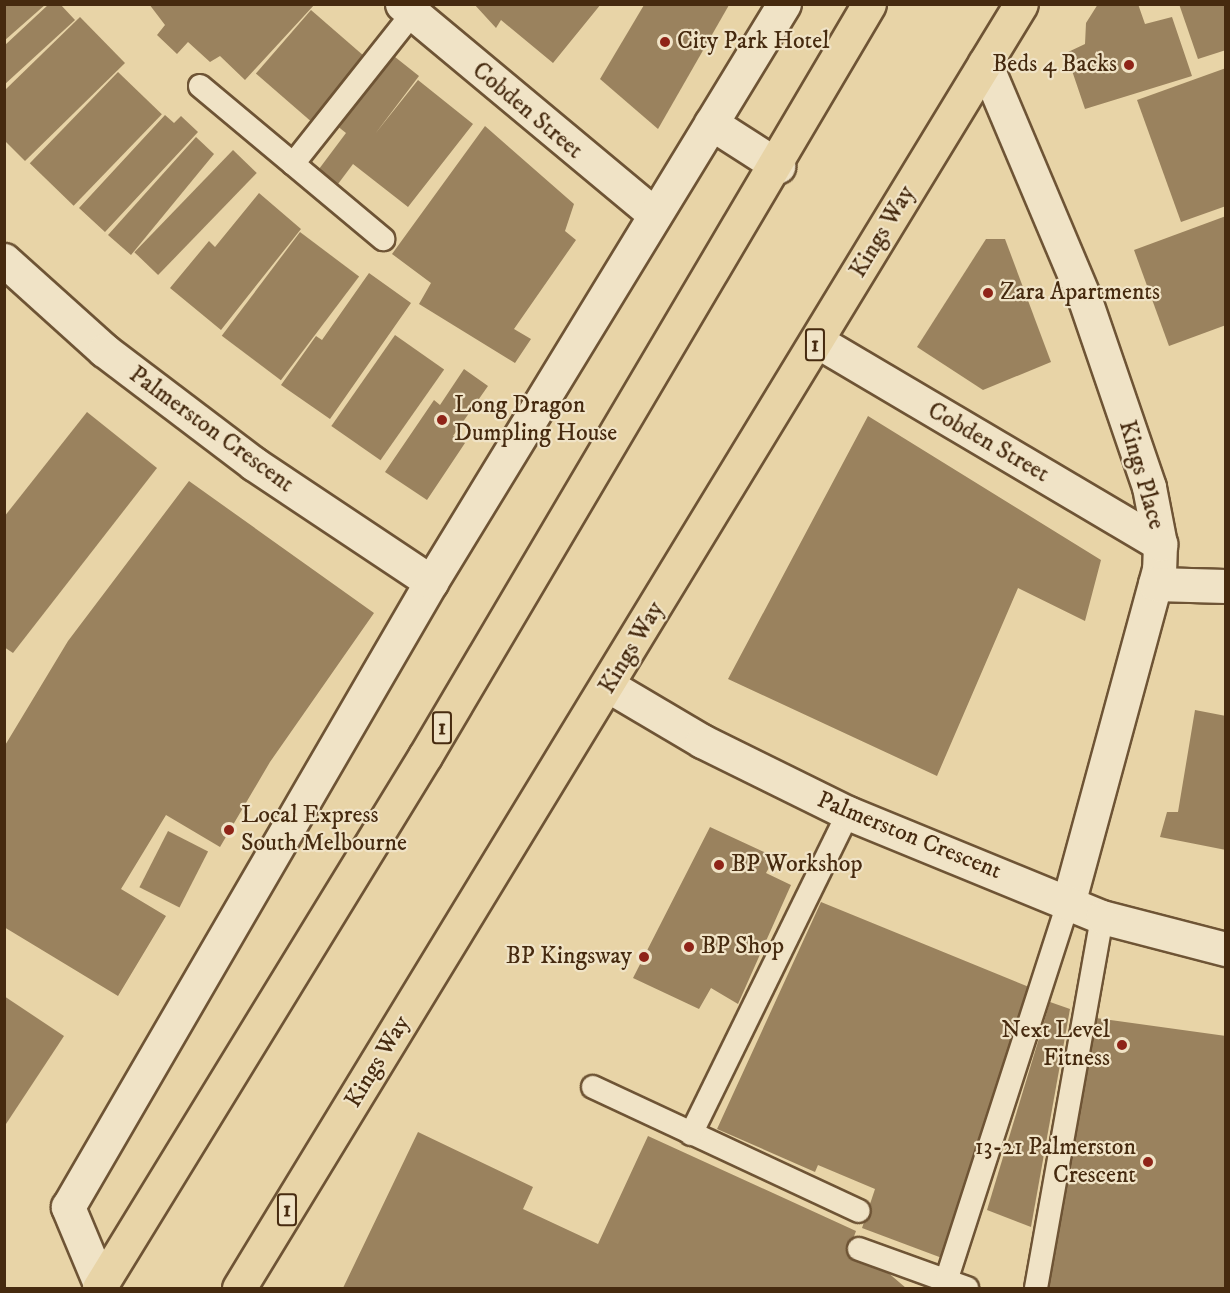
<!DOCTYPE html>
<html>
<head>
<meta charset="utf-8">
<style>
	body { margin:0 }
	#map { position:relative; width:1230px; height:1293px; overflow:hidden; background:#e8d4a7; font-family:"IM FELL DW Pica",serif }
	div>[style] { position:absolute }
	.building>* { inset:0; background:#9a825e; transform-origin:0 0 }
	.roads { filter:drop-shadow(2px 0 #6e5435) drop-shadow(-2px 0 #6e5435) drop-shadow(0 2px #6e5435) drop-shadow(0 -2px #6e5435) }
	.lane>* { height:22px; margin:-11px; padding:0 11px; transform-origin:11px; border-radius:11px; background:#f0e3c6 }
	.street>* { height:33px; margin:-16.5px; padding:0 16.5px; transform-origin:16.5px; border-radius:16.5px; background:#f0e3c6 }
	.highway>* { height:33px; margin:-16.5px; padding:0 16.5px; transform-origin:16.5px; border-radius:16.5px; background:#e8d4a7 }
	.dots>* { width:16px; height:16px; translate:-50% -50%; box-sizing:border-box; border:3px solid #f0e3c6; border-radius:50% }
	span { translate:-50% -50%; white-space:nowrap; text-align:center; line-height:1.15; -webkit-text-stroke:4.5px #f0e3c6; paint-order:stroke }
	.shield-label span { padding:2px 4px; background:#f0e3c6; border:2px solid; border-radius:4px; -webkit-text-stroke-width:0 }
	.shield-label { font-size:22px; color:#462a0f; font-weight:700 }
	.poi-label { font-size:24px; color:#462a0f }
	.left { translate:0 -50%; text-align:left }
	.right { translate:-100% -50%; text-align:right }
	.street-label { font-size:24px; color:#462a0f }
	.frame { position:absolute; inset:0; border:6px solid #462a0f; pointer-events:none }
</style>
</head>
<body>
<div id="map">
	<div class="building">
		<div style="clip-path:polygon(4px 4px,46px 4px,4px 41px)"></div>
		<div style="clip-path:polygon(49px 4px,60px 4px,75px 20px,4px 85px,4px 46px)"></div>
		<div style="clip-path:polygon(149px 4px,315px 4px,245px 80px,220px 56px,210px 62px,188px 42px,177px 54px,157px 35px,165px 25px)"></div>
		<div style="clip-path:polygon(474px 4px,601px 4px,553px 63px,501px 20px,496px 28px)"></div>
		<div style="clip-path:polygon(1098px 4px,1138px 4px,1145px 24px,1172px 17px,1192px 76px,1085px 109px,1066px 53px,1085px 44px,1086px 23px)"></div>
		<div style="clip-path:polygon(1179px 4px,1226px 4px,1226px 50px,1198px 59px)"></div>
		<div style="clip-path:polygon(644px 5px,729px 5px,658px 129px,600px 79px)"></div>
		<div style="left:311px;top:10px;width:74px;height:84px;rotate:41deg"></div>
		<div style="clip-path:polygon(80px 17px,125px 63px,25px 161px,4px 140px,4px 91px)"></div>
		<div style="clip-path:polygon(390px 53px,419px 76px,375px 134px,418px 80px,473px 124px,408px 207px,353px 164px,335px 188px,316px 173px,346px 133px,336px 125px)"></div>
		<div style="clip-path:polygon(1226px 68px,1226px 206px,1181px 222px,1137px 100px)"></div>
		<div style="left:118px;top:72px;width:61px;height:127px;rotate:44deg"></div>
		<div style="clip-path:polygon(165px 115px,174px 123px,181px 116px,198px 132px,105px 232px,79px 208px)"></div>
		<div style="clip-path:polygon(485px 126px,574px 204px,565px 231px,576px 240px,514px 329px,531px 339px,515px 363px,419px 304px,431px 283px,392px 254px)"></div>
		<div style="clip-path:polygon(196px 137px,214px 154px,131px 255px,108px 235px)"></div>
		<div style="left:233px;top:150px;width:33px;height:142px;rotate:44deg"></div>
		<div style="clip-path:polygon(259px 193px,301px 229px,221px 330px,170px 288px,209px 241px,215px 247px)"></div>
		<div style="clip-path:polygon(1226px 216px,1226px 325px,1169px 346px,1134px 250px)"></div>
		<div style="left:300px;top:232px;width:74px;height:130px;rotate:37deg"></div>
		<div style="clip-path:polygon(986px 239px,1005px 239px,1051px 362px,983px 390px,917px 347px)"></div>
		<div style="clip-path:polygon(369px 273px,411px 303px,330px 419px,281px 385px,316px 336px,322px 340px)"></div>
		<div style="left:395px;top:335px;width:60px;height:111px;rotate:35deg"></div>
		<div style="clip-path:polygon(464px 369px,488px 386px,453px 436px,465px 443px,427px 500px,385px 472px,434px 400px,440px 405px)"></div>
		<div style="clip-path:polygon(87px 412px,157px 468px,13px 653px,4px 647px,4px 517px)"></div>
		<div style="clip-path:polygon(868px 416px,1101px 560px,1085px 621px,1018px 588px,937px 776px,728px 679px)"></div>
		<div style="clip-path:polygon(189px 481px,374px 613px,270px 762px,220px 847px,166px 815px,121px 889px,166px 916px,118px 996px,4px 927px,4px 747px,68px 641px)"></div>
		<div style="clip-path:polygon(1195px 710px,1226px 716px,1226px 850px,1160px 837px,1167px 812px,1178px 812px)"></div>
		<div style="clip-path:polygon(710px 827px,775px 857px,766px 873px,791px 885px,738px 1004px,711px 988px,699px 1009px,633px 978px)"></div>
		<div style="left:168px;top:831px;width:45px;height:63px;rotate:27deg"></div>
		<div style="clip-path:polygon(821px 902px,1029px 987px,942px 1258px,862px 1228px,875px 1189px,818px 1165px,815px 1172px,717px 1129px)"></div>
		<div style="clip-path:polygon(4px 996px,64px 1036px,4px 1127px)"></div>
		<div style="clip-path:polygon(1050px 1002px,1070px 1009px,1031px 1227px,987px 1210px)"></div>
		<div style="clip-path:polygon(1096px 1018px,1226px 1036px,1226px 1288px,1049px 1288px)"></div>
		<div style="clip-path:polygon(418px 1132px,533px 1187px,523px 1209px,598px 1244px,648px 1136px,856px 1231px,848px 1253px,879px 1265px,906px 1288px,343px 1288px)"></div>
	</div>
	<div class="roads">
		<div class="lane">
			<div style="left:200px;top:86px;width:239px;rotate:39.9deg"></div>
			<div style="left:293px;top:164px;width:191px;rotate:-51.6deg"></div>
			<div style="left:593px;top:1087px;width:293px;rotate:25deg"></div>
			<div style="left:691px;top:1134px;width:357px;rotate:-63.9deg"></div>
			<div style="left:859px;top:1249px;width:115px;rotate:19.9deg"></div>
			<div style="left:947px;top:1278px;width:396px;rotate:-72.1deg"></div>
			<div style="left:1036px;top:1288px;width:377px;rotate:-79.9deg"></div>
		</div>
		<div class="street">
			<div style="left:402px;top:4px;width:329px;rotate:39.8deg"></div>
			<div style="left:985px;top:63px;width:254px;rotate:67.1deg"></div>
			<div style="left:1084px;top:297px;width:201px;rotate:71.1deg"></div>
			<div style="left:1149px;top:487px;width:58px;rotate:79.1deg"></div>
			<div style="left:1160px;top:544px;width:25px;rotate:92deg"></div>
			<div style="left:1159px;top:569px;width:344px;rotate:105.2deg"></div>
			<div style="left:711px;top:123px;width:80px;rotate:32.7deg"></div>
			<div style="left:4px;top:260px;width:135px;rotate:42deg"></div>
			<div style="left:104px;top:350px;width:188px;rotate:37.2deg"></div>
			<div style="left:254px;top:464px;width:213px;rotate:33.7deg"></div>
			<div style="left:817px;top:341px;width:399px;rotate:30.6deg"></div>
			<div style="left:1155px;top:584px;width:71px;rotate:1.6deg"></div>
			<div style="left:609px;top:686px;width:108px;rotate:30.6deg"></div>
			<div style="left:702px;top:741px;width:163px;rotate:26.3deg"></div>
			<div style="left:848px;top:813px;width:274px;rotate:22.3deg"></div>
			<div style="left:1102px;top:917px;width:128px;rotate:14.5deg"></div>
			<div style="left:101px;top:1286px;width:86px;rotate:-112.7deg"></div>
			<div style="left:68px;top:1207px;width:723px;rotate:-59.85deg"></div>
			<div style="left:431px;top:582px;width:677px;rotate:-58.59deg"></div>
		</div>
		<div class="highway">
			<div style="left:99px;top:1288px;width:624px;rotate:-58.5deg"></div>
			<div style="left:425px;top:756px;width:873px;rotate:-59.44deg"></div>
			<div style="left:239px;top:1288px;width:1503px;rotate:-58.66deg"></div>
		</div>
	</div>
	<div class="dots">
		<div style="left:665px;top:42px;background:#8f2418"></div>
		<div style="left:1129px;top:65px;background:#8f2418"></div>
		<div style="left:988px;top:293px;background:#8f2418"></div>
		<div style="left:442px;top:420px;background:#8f2418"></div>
		<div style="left:229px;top:830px;background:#8f2418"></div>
		<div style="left:719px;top:865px;background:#8f2418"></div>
		<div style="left:689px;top:947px;background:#8f2418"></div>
		<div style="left:644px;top:957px;background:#8f2418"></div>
		<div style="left:1122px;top:1045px;background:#8f2418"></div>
		<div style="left:1148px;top:1162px;background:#8f2418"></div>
	</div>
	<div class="shield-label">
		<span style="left:815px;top:345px">1</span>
		<span style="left:442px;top:728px">1</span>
		<span style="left:287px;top:1210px">1</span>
	</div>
	<div class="poi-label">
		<span class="left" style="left:677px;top:42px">City Park Hotel</span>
		<span class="right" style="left:1117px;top:65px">Beds 4 Backs</span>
		<span class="left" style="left:1000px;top:293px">Zara Apartments</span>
		<span class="left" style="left:454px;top:420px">Long Dragon<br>Dumpling House</span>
		<span class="left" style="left:241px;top:830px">Local Express<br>South Melbourne</span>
		<span class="left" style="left:731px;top:865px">BP Workshop</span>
		<span class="left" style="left:701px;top:947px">BP Shop</span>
		<span class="right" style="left:632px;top:957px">BP Kingsway</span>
		<span class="right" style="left:1110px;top:1045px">Next Level<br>Fitness</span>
		<span class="right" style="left:1136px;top:1162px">13-21 Palmerston<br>Crescent</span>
	</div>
	<div class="street-label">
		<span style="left:527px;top:111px;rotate:40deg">Cobden Street</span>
		<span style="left:883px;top:232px;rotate:-59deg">Kings Way</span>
		<span style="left:211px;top:430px;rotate:36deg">Palmerston Crescent</span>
		<span style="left:988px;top:443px;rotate:30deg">Cobden Street</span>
		<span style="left:1141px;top:475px;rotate:74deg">Kings Place</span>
		<span style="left:632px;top:648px;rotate:-59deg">Kings Way</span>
		<span style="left:909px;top:836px;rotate:22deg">Palmerston Crescent</span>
		<span style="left:378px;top:1062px;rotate:-59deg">Kings Way</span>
	</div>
	<div class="frame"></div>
</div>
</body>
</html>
